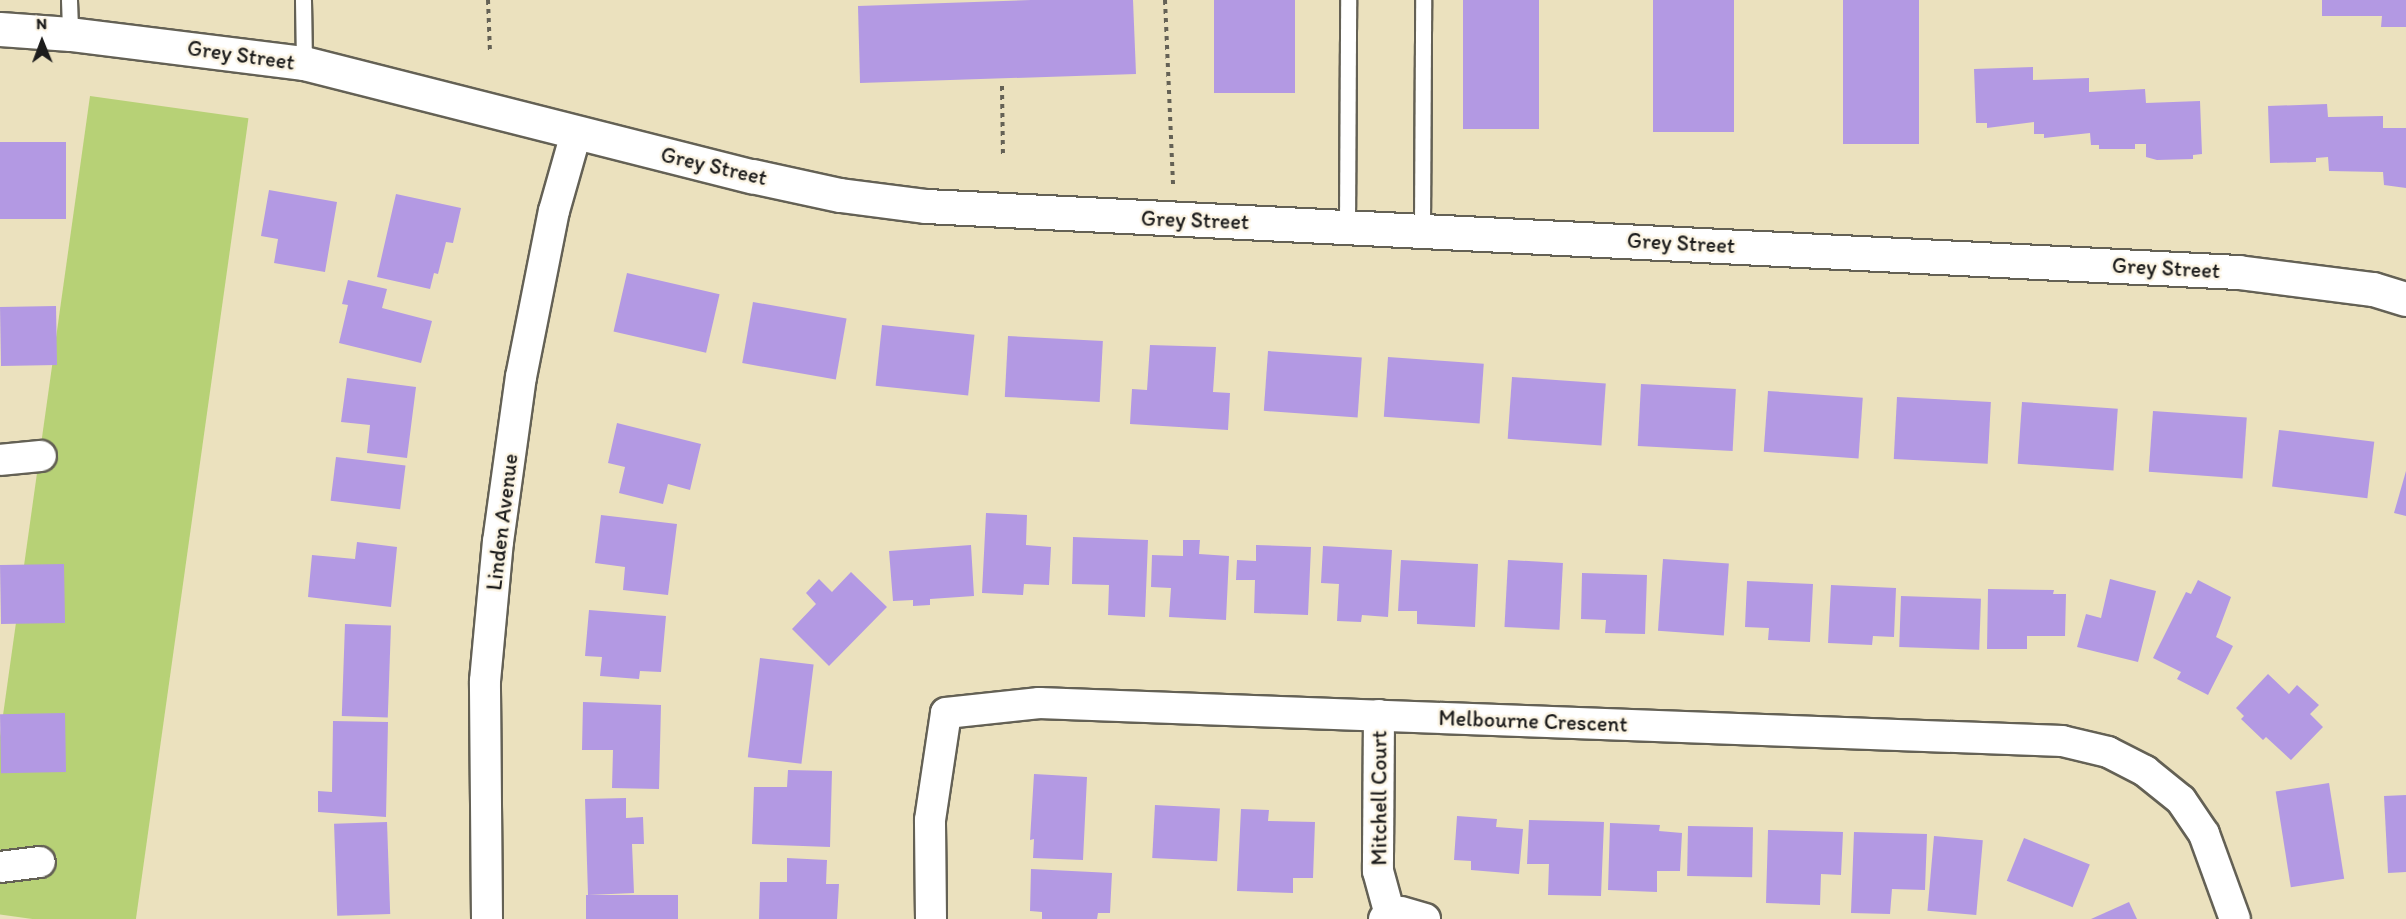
<!DOCTYPE html>
<html>
<head>
<meta charset="utf-8">
<style>
	body { margin:0 }
	#map { position:relative; width:2406px; height:919px; overflow:hidden; background:#ebe1be; font-family:Itim,sans-serif }
	div>[style] { position:absolute }
	.green>* { inset:0; background:#b7d176; transform-origin:0 0 }
	.building>* { inset:0; background:#b399e3; transform-origin:0 0 }
	.path>* { height:4px; margin-top:-2px; transform-origin:0; background:repeating-linear-gradient(90deg,#646155 0 4.5px,transparent 0 9px) }
	.roads { filter:drop-shadow(2px 0 #646155) drop-shadow(-2px 0 #646155) drop-shadow(0 2px #646155) drop-shadow(0 -2px #646155) }
	.service>* { height:15px; margin:-7.5px; padding:0 7.5px; transform-origin:7.5px; border-radius:7.5px; background:#fff }
	.minor>* { height:30px; margin:-15px; padding:0 15px; transform-origin:15px; border-radius:15px; background:#fff }
	.tertiary>* { height:33px; margin:-16.5px; padding:0 16.5px; transform-origin:16.5px; border-radius:16.5px; background:#fff }
	span { translate:-50% -50%; white-space:nowrap; text-align:center; line-height:1.15; -webkit-text-stroke:5px #fcf5e5; paint-order:stroke }
	.street-label { font-size:22px; color:#1c1c1c }
	.north { position:absolute; left:12px; top:12px; width:60px; height:60px; -webkit-text-stroke:4px #fcf5e5; paint-order:stroke; rotate:359deg; font-size:16px; font-weight:700; line-height:24px; text-align:center; color:#1c1c1c }
	.north::after { content:''; display:block; margin:auto; width:21px; height:27px; background:#1c1c1c; clip-path:polygon(50% 0,100% 100%,50% 72%,0 100%) }
</style>
</head>
<body>
<div id="map">
	<div class="green">
		<div style="left:90px;top:96px;width:160px;height:823px;rotate:8deg"></div>
	</div>
	<div class="building">
		<div style="clip-path:polygon(1031px 0,1133px 0,1136px 74px,860px 83px,858px 6px)"></div>
		<div style="left:1214px;top:0;width:81px;height:93px"></div>
		<div style="left:1463px;top:0;width:76px;height:129px"></div>
		<div style="left:1653px;top:0;width:81px;height:132px"></div>
		<div style="left:1843px;top:0;width:76px;height:144px"></div>
		<div style="clip-path:polygon(2322px 0,2406px 0,2406px 27px,2381px 27px,2382px 16px,2322px 16px)"></div>
		<div style="clip-path:polygon(2033px 67px,2033px 80px,2089px 78px,2089px 92px,2145px 89px,2146px 103px,2200px 101px,2202px 154px,2193px 155px,2193px 159px,2157px 160px,2146px 157px,2146px 144px,2135px 144px,2135px 149px,2099px 149px,2099px 145px,2091px 145px,2090px 133px,2044px 138px,2044px 134px,2034px 134px,2034px 122px,1987px 128px,1987px 123px,1976px 123px,1974px 69px)"></div>
		<div style="clip-path:polygon(2327px 104px,2328px 117px,2383px 116px,2383px 128px,2406px 128px,2406px 188px,2384px 185px,2383px 172px,2329px 171px,2328px 157px,2316px 158px,2316px 162px,2270px 163px,2268px 106px)"></div>
		<div style="left:0;top:142px;width:66px;height:77px"></div>
		<div style="clip-path:polygon(269px 190px,337px 202px,325px 272px,274px 263px,278px 239px,261px 236px)"></div>
		<div style="clip-path:polygon(396px 194px,461px 208px,453px 243px,446px 242px,438px 274px,434px 273px,430px 289px,377px 277px)"></div>
		<div style="left:627px;top:273px;width:95px;height:60px;rotate:13deg"></div>
		<div style="clip-path:polygon(348px 280px,387px 289px,382px 308px,432px 321px,421px 363px,339px 343px,348px 305px,342px 304px)"></div>
		<div style="left:753px;top:302px;width:95px;height:62px;rotate:10deg"></div>
		<div style="left:56px;top:306px;width:59px;height:56px;rotate:89deg"></div>
		<div style="left:882px;top:325px;width:93px;height:61px;rotate:6deg"></div>
		<div style="left:1008px;top:336px;width:95px;height:61px;rotate:3deg"></div>
		<div style="clip-path:polygon(1150px 345px,1216px 347px,1213px 392px,1230px 393px,1228px 430px,1130px 424px,1132px 389px,1147px 390px)"></div>
		<div style="left:1268px;top:351px;width:94px;height:60px;rotate:4deg"></div>
		<div style="left:1388px;top:357px;width:96px;height:60px;rotate:4deg"></div>
		<div style="left:1512px;top:377px;width:94px;height:62px;rotate:4deg"></div>
		<div style="clip-path:polygon(347px 378px,416px 387px,407px 458px,367px 453px,370px 425px,341px 422px)"></div>
		<div style="left:1641px;top:384px;width:95px;height:62px;rotate:3deg"></div>
		<div style="left:1768px;top:391px;width:95px;height:61px;rotate:4deg"></div>
		<div style="left:1897px;top:397px;width:94px;height:62px;rotate:3deg"></div>
		<div style="left:2022px;top:402px;width:96px;height:62px;rotate:4deg"></div>
		<div style="left:2153px;top:411px;width:94px;height:61px;rotate:4deg"></div>
		<div style="clip-path:polygon(617px 423px,701px 444px,690px 490px,668px 484px,663px 504px,619px 493px,625px 467px,608px 463px)"></div>
		<div style="left:2279px;top:430px;width:96px;height:57px;rotate:7deg"></div>
		<div style="left:336px;top:457px;width:70px;height:44px;rotate:7deg"></div>
		<div style="clip-path:polygon(2406px 471px,2406px 516px,2394px 513px)"></div>
		<div style="clip-path:polygon(986px 513px,1027px 515px,1026px 545px,1051px 547px,1049px 585px,1024px 584px,1023px 595px,982px 593px)"></div>
		<div style="clip-path:polygon(601px 515px,677px 524px,668px 595px,623px 590px,625px 567px,595px 563px)"></div>
		<div style="clip-path:polygon(1073px 537px,1148px 540px,1145px 617px,1108px 615px,1109px 585px,1072px 584px)"></div>
		<div style="clip-path:polygon(1183px 540px,1200px 540px,1199px 554px,1229px 556px,1226px 620px,1169px 617px,1171px 588px,1151px 587px,1152px 555px,1183px 556px)"></div>
		<div style="clip-path:polygon(357px 542px,397px 547px,391px 607px,308px 597px,312px 555px,355px 559px)"></div>
		<div style="clip-path:polygon(971px 545px,974px 596px,930px 599px,930px 605px,913px 606px,913px 600px,893px 601px,889px 551px)"></div>
		<div style="clip-path:polygon(1256px 545px,1311px 547px,1308px 615px,1254px 613px,1255px 580px,1236px 580px,1237px 560px,1256px 561px)"></div>
		<div style="clip-path:polygon(1323px 546px,1392px 550px,1388px 617px,1362px 615px,1361px 622px,1337px 621px,1339px 584px,1321px 583px)"></div>
		<div style="left:1663px;top:559px;width:66px;height:72px;rotate:4deg"></div>
		<div style="clip-path:polygon(1401px 560px,1478px 564px,1475px 627px,1417px 624px,1417px 611px,1398px 611px)"></div>
		<div style="left:1508px;top:560px;width:55px;height:67px;rotate:3deg"></div>
		<div style="left:64px;top:564px;width:59px;height:64px;rotate:89deg"></div>
		<div style="clip-path:polygon(851px 572px,887px 607px,829px 666px,792px 629px,816px 604px,806px 593px,819px 579px,832px 592px)"></div>
		<div style="clip-path:polygon(1582px 573px,1647px 575px,1645px 634px,1605px 633px,1606px 620px,1581px 619px)"></div>
		<div style="clip-path:polygon(2110px 579px,2156px 591px,2138px 662px,2077px 647px,2086px 614px,2101px 618px)"></div>
		<div style="clip-path:polygon(2198px 580px,2231px 597px,2216px 637px,2233px 646px,2208px 695px,2177px 679px,2181px 672px,2153px 658px,2186px 592px,2191px 594px)"></div>
		<div style="clip-path:polygon(1747px 581px,1813px 584px,1810px 642px,1768px 640px,1769px 628px,1745px 627px)"></div>
		<div style="clip-path:polygon(1831px 585px,1896px 588px,1894px 637px,1873px 636px,1872px 645px,1828px 643px)"></div>
		<div style="clip-path:polygon(1988px 589px,2054px 590px,2053px 594px,2066px 594px,2065px 636px,2027px 636px,2027px 649px,1987px 649px)"></div>
		<div style="left:1901px;top:596px;width:80px;height:51px;rotate:2deg"></div>
		<div style="clip-path:polygon(589px 610px,666px 616px,661px 672px,640px 671px,639px 679px,600px 676px,602px 657px,585px 656px)"></div>
		<div style="left:345px;top:624px;width:46px;height:92px;rotate:2deg"></div>
		<div style="left:760px;top:658px;width:54px;height:100px;rotate:7deg"></div>
		<div style="clip-path:polygon(2268px 674px,2289px 694px,2297px 685px,2319px 705px,2310px 714px,2323px 727px,2291px 760px,2266px 737px,2263px 740px,2241px 719px,2244px 716px,2236px 708px)"></div>
		<div style="clip-path:polygon(583px 702px,661px 705px,659px 789px,612px 788px,613px 750px,582px 750px)"></div>
		<div style="left:65px;top:713px;width:59px;height:65px;rotate:89deg"></div>
		<div style="clip-path:polygon(333px 721px,388px 722px,386px 817px,318px 812px,318px 791px,332px 792px)"></div>
		<div style="clip-path:polygon(788px 770px,832px 771px,830px 847px,752px 844px,754px 787px,787px 787px)"></div>
		<div style="clip-path:polygon(1034px 774px,1087px 777px,1083px 860px,1033px 858px,1034px 839px,1030px 840px)"></div>
		<div style="left:2329px;top:783px;width:97px;height:54px;rotate:81deg"></div>
		<div style="clip-path:polygon(2406px 795px,2406px 872px,2388px 873px,2384px 796px)"></div>
		<div style="clip-path:polygon(626px 798px,626px 818px,643px 817px,644px 844px,632px 844px,634px 893px,588px 895px,585px 799px)"></div>
		<div style="left:1155px;top:805px;width:65px;height:53px;rotate:3deg"></div>
		<div style="clip-path:polygon(1241px 809px,1269px 810px,1268px 821px,1315px 822px,1313px 878px,1293px 878px,1293px 893px,1237px 891px)"></div>
		<div style="clip-path:polygon(1457px 816px,1497px 819px,1496px 827px,1523px 829px,1519px 874px,1471px 870px,1471px 861px,1454px 860px)"></div>
		<div style="clip-path:polygon(1529px 820px,1604px 822px,1601px 896px,1548px 895px,1549px 864px,1527px 864px)"></div>
		<div style="left:387px;top:822px;width:92px;height:53px;rotate:88deg"></div>
		<div style="clip-path:polygon(1610px 823px,1660px 825px,1659px 831px,1682px 833px,1680px 871px,1657px 871px,1657px 892px,1608px 890px)"></div>
		<div style="left:1688px;top:826px;width:65px;height:50px;rotate:1deg"></div>
		<div style="clip-path:polygon(1768px 830px,1843px 832px,1841px 875px,1821px 874px,1820px 905px,1766px 903px)"></div>
		<div style="clip-path:polygon(1854px 832px,1927px 834px,1925px 890px,1892px 889px,1890px 914px,1851px 913px)"></div>
		<div style="left:1934px;top:836px;width:49px;height:75px;rotate:5deg"></div>
		<div style="left:2024px;top:838px;width:71px;height:46px;rotate:22deg"></div>
		<div style="clip-path:polygon(787px 858px,827px 860px,826px 884px,839px 884px,837px 919px,759px 919px,760px 882px,787px 882px)"></div>
		<div style="clip-path:polygon(1031px 869px,1112px 873px,1110px 913px,1098px 913px,1097px 919px,1042px 919px,1042px 912px,1030px 911px)"></div>
		<div style="left:678px;top:895px;width:24px;height:92px;rotate:90deg"></div>
		<div style="clip-path:polygon(2129px 902px,2137px 919px,2091px 919px)"></div>
	</div>
	<div class="path">
		<div style="left:488px;top:0;width:52px;rotate:87.8deg"></div>
		<div style="left:1165px;top:0;width:185px;rotate:87.5deg"></div>
		<div style="left:1002px;top:86px;width:68px;rotate:89.2deg"></div>
	</div>
	<div class="roads">
		<div class="service">
			<div style="left:69px;top:0;width:34px;rotate:88deg"></div>
			<div style="left:303px;top:0;width:63px;rotate:89.1deg"></div>
			<div style="left:1347px;top:227px;width:227px;rotate:-89.7deg"></div>
			<div style="left:1422px;top:229px;width:229px;rotate:-89.7deg"></div>
		</div>
		<div class="minor">
			<div style="left:0;top:460px;width:41px;rotate:-5.6deg"></div>
			<div style="left:1379px;top:715px;width:156px;rotate:90.4deg"></div>
			<div style="left:1378px;top:871px;width:46px;rotate:74.7deg"></div>
			<div style="left:0;top:867px;width:40px;rotate:-7.1deg"></div>
			<div style="left:487px;top:919px;width:238px;rotate:-90.5deg"></div>
			<div style="left:485px;top:681px;width:140px;rotate:-84.7deg"></div>
			<div style="left:498px;top:542px;width:167px;rotate:-82.1deg"></div>
			<div style="left:521px;top:377px;width:169px;rotate:-78.8deg"></div>
			<div style="left:554px;top:211px;width:81px;rotate:-74.2deg"></div>
			<div style="left:931px;top:919px;width:99px;rotate:-90.6deg"></div>
			<div style="left:930px;top:820px;width:108px;rotate:-81.5deg"></div>
			<div style="left:946px;top:713px;width:94px;rotate:-6.1deg"></div>
			<div style="left:1039px;top:703px;width:1024px;rotate:2.13deg"></div>
			<div style="left:2062px;top:741px;width:47px;rotate:13.4deg"></div>
			<div style="left:2108px;top:752px;width:42px;rotate:27.2deg"></div>
			<div style="left:2145px;top:771px;width:46px;rotate:38.9deg"></div>
			<div style="left:2181px;top:800px;width:41px;rotate:55.9deg"></div>
			<div style="left:2204px;top:834px;width:90px;rotate:70deg"></div>
			<div style="left:1384px;top:919px;width:18px;rotate:-22deg"></div>
			<div style="left:1401px;top:912px;width:25px;rotate:16deg"></div>
		</div>
		<div class="tertiary">
			<div style="left:0;top:29px;width:70px;rotate:4.1deg"></div>
			<div style="left:70px;top:34px;width:236px;rotate:7.1deg"></div>
			<div style="left:304px;top:63px;width:462px;rotate:14.2deg"></div>
			<div style="left:752px;top:176px;width:90px;rotate:12.2deg"></div>
			<div style="left:840px;top:195px;width:87px;rotate:7.3deg"></div>
			<div style="left:926px;top:206px;width:1314px;rotate:2.88deg"></div>
			<div style="left:2238px;top:272px;width:136px;rotate:7.2deg"></div>
			<div style="left:2373px;top:289px;width:34px;rotate:17deg"></div>
		</div>
	</div>
	<div class="street-label">
		<span style="left:241px;top:55px;rotate:8deg">Grey Street</span>
		<span style="left:714px;top:166px;rotate:13deg">Grey Street</span>
		<span style="left:1195px;top:220px;rotate:2deg">Grey Street</span>
		<span style="left:1681px;top:243px;rotate:3deg">Grey Street</span>
		<span style="left:2166px;top:268px;rotate:3deg">Grey Street</span>
		<span style="left:502px;top:522px;rotate:-83deg">Linden Avenue</span>
		<span style="left:1533px;top:721px;rotate:2deg">Melbourne Crescent</span>
		<span style="left:1379px;top:798px;rotate:-90deg">Mitchell Court</span>
	</div>
	<div class="north">N</div>
</div>
</body>
</html>
